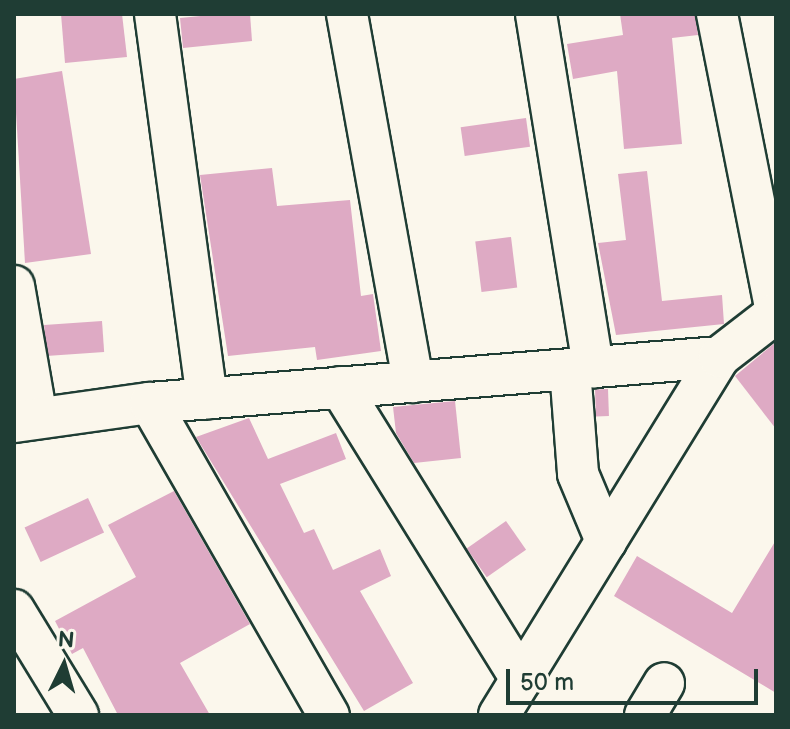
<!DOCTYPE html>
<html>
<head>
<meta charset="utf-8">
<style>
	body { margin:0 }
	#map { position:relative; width:790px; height:729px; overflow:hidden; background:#fbf7ec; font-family:"Balsamiq Sans",sans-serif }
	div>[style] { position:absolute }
	.building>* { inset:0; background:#deaac4; transform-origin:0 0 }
	.roads { filter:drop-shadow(2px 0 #1f3d34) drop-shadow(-2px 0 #1f3d34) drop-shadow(0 2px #1f3d34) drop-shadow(0 -2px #1f3d34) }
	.minor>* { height:40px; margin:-20px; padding:0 20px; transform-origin:20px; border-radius:20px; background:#fbf7ec }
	span { translate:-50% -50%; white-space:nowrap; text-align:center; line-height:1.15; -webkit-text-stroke:6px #fbf7ec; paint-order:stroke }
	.frame { position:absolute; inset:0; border:16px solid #1f3d34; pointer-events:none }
	.north { position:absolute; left:24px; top:625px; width:80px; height:80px; -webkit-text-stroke:6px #fbf7ec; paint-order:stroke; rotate:5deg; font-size:22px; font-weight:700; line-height:32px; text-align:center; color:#1f3d34 }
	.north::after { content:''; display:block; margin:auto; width:28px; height:36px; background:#1f3d34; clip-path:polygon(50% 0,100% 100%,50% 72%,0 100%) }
	.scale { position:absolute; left:506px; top:669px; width:252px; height:36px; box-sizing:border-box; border:4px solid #1f3d34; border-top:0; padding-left:10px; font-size:24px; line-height:28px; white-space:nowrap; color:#1f3d34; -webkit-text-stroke:6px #fbf7ec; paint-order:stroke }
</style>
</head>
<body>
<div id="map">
	<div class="building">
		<div style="clip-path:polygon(61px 14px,122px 14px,127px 57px,65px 63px)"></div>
		<div style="clip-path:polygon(221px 14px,250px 14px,252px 41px,183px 48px,180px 18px)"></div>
		<div style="clip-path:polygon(620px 14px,695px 14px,698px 35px,672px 38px,682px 144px,624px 149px,617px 71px,573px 79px,567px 44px,623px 35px)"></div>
		<div style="clip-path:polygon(62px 71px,91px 254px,25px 263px,14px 79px)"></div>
		<div style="left:526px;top:118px;width:29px;height:66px;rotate:82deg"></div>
		<div style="clip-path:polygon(272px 168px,277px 206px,350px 200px,361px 296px,373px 294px,381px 351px,317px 360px,315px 347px,228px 356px,200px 175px)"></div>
		<div style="clip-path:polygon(647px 171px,662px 301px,722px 295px,724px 324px,616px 335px,598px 243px,626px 240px,618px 174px)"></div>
		<div style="left:511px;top:237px;width:51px;height:36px;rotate:83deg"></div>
		<div style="left:102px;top:321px;width:31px;height:58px;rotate:86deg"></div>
		<div style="clip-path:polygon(776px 342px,776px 429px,735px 376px)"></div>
		<div style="left:608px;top:389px;width:27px;height:13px;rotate:88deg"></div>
		<div style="clip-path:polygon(455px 401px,461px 458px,414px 463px,396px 433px,393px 407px)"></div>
		<div style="clip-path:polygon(249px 418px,268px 459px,336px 433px,346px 459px,280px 484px,304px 533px,314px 529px,333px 570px,380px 549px,391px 576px,360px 591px,413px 683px,364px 711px,196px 437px)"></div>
		<div style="clip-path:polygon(174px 491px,250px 624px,180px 663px,210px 715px,118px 715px,83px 648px,72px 654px,55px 621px,136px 577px,108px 525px)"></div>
		<div style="left:88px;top:498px;width:38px;height:70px;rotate:65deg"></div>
		<div style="left:506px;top:521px;width:35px;height:48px;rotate:55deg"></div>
		<div style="clip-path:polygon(776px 540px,776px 693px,614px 596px,637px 556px,732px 613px)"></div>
	</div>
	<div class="roads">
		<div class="minor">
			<div style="left:155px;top:14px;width:388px;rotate:82.3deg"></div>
			<div style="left:347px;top:14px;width:374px;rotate:79.8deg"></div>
			<div style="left:536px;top:14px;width:358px;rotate:80.8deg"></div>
			<div style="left:717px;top:14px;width:303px;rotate:78.8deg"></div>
			<div style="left:14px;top:286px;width:134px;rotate:80.1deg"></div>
			<div style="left:570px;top:369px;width:105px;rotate:85.6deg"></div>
			<div style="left:578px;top:474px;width:73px;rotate:67.3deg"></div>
			<div style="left:340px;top:387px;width:344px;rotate:58.2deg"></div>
			<div style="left:150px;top:403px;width:360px;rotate:60.2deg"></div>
			<div style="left:14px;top:422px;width:137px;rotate:-8deg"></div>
			<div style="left:150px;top:403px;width:571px;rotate:-4.62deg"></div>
			<div style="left:14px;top:610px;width:123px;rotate:58.6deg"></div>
			<div style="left:499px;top:715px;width:420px;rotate:-58.4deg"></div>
			<div style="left:719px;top:357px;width:72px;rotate:-37.7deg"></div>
			<div style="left:645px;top:715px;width:37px;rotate:-59deg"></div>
		</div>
	</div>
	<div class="frame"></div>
	<div class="north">N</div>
	<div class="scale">50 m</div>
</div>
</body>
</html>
